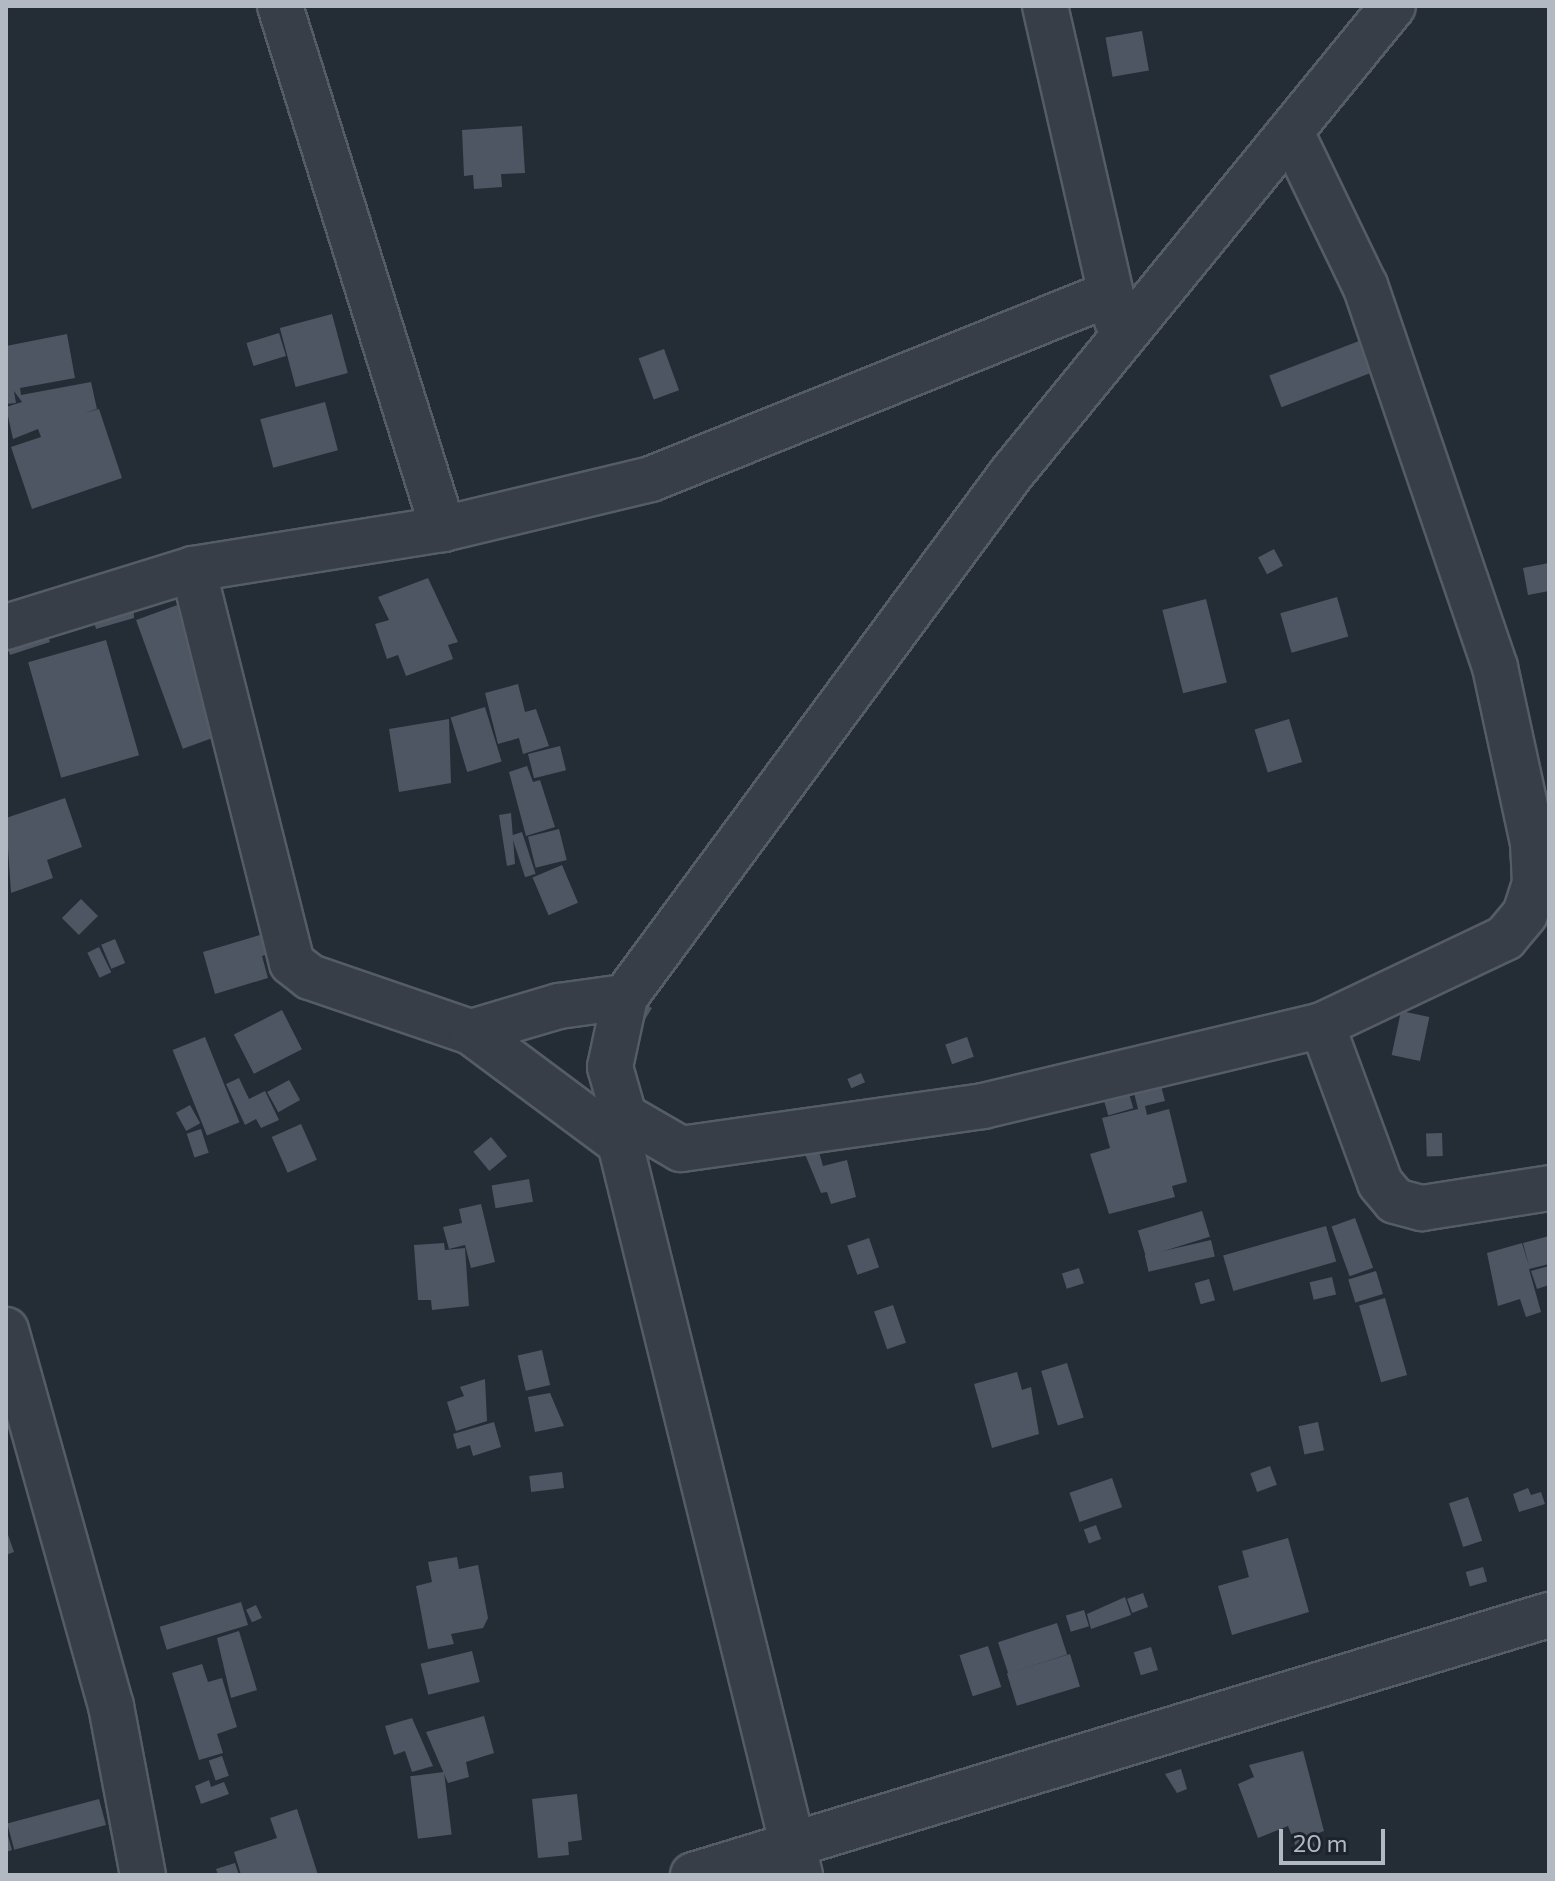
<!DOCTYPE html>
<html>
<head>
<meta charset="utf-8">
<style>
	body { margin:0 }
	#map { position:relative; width:1555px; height:1881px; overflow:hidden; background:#242c36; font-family:Commissioner,sans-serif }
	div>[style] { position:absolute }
	.building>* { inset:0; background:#4d5662; transform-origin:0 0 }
	.roads { filter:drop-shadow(2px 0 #555c65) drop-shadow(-2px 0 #555c65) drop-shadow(0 2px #555c65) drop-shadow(0 -2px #555c65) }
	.minor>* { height:44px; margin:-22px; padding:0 22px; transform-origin:22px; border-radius:22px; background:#373e47 }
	span { translate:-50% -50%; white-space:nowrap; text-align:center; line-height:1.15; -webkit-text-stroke:6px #1d232c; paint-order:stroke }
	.frame { position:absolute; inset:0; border:8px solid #b2b9c3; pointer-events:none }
	.scale { position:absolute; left:1279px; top:1829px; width:106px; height:36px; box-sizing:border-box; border:4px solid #b2b9c3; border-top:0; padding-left:10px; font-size:24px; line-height:28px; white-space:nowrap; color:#b2b9c3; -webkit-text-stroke:6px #1d232c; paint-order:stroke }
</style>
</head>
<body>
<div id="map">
	<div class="building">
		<div style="left:1142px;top:31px;width:40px;height:37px;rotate:80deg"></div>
		<div style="clip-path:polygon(522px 126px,525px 173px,501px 174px,502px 187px,474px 189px,473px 175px,464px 176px,462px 130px)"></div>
		<div style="left:332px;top:314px;width:61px;height:54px;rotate:75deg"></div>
		<div style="left:279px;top:333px;width:24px;height:34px;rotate:73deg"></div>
		<div style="clip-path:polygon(67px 334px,75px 378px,20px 388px,21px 395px,91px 382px,97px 409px,85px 413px,99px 409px,122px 478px,32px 509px,11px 447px,41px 437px,38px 429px,13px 439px,6px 407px,22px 402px,14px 391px,16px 403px,6px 404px,6px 346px)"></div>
		<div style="left:1372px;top:336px;width:34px;height:110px;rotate:69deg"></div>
		<div style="left:664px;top:349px;width:44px;height:27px;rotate:70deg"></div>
		<div style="left:325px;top:402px;width:50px;height:67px;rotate:75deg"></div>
		<div style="left:1274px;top:549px;width:19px;height:18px;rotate:62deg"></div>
		<div style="clip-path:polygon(1549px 563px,1549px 591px,1528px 595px,1523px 568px)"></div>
		<div style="clip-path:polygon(428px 578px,458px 642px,448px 645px,453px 659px,406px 676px,398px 655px,387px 659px,375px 624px,389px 620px,378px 597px)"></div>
		<div style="clip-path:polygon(133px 596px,134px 618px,96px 629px,90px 607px)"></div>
		<div style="left:1337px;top:597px;width:41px;height:59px;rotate:74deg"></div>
		<div style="left:1206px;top:599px;width:86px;height:45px;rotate:76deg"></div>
		<div style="left:183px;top:603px;width:137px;height:50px;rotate:70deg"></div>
		<div style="clip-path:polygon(43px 622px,50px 642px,10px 655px,6px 644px)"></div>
		<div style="left:106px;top:640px;width:120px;height:81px;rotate:74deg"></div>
		<div style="clip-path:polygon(518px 684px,525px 712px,536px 709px,549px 746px,523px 754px,519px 738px,498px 744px,485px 693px)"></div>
		<div style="left:485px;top:707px;width:57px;height:36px;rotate:73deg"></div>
		<div style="clip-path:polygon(449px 719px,451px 783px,399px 792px,389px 729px)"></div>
		<div style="left:1289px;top:719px;width:45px;height:36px;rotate:73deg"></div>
		<div style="left:560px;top:746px;width:25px;height:33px;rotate:76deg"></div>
		<div style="clip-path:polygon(527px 766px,533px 782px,540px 780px,555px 827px,526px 836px,509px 772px)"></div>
		<div style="clip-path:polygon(65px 798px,82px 847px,47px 860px,53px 878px,11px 893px,6px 818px)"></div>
		<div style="clip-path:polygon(511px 813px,515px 864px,507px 866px,499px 815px)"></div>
		<div style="left:559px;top:829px;width:32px;height:32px;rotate:76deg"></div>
		<div style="left:522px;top:832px;width:44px;height:11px;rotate:72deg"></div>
		<div style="left:562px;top:865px;width:41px;height:32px;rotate:67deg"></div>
		<div style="left:81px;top:899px;width:24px;height:27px;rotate:45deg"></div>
		<div style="clip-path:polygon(270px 932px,275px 952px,262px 956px,268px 978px,215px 994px,203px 952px)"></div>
		<div style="left:115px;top:939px;width:26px;height:15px;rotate:67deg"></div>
		<div style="left:99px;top:947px;width:28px;height:13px;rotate:64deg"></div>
		<div style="clip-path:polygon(641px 1002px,652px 1008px,641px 1026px)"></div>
		<div style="left:282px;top:1010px;width:44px;height:54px;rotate:63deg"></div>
		<div style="left:1401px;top:1011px;width:29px;height:45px;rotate:12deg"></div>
		<div style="left:205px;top:1037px;width:92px;height:35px;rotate:68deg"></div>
		<div style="left:967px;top:1037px;width:21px;height:23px;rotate:71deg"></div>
		<div style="left:861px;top:1073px;width:10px;height:15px;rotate:66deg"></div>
		<div style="clip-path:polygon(239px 1078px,249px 1099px,265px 1091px,279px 1120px,261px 1128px,256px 1119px,245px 1125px,226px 1084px)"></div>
		<div style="left:289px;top:1080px;width:23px;height:25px;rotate:61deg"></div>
		<div style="clip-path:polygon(1160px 1082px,1165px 1101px,1145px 1106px,1147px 1115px,1169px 1109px,1187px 1182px,1172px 1186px,1175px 1197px,1109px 1214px,1090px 1154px,1110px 1148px,1102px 1118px,1138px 1109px,1133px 1089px)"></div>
		<div style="left:1128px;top:1090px;width:19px;height:26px;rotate:74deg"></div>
		<div style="left:190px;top:1105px;width:21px;height:16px;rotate:61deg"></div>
		<div style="left:301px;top:1124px;width:39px;height:32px;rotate:66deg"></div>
		<div style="left:201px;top:1129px;width:25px;height:15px;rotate:72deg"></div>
		<div style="left:1442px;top:1133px;width:23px;height:16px;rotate:88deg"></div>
		<div style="left:491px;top:1137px;width:25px;height:23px;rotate:50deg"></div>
		<div style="clip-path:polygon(815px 1138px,823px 1166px,847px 1160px,856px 1197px,831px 1204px,827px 1192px,821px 1193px,800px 1142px)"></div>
		<div style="left:529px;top:1179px;width:23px;height:38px;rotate:80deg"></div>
		<div style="clip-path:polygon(481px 1204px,495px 1262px,471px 1268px,465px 1245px,449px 1249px,443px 1227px,462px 1223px,459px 1209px)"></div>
		<div style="left:1202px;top:1211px;width:27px;height:67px;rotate:73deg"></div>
		<div style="left:1355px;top:1218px;width:53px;height:25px;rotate:70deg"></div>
		<div style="left:1326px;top:1226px;width:37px;height:107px;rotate:74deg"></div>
		<div style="clip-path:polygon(1549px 1236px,1549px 1264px,1529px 1269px,1541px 1312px,1526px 1317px,1520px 1299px,1498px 1306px,1487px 1253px,1522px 1243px,1529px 1266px,1523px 1243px)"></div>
		<div style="left:869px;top:1238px;width:31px;height:23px;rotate:71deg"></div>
		<div style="left:1211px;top:1240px;width:17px;height:68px;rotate:77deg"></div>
		<div style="clip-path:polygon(444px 1243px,445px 1250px,465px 1248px,469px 1306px,432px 1310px,431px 1300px,418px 1300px,414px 1245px)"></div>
		<div style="clip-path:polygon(1549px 1266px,1549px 1285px,1537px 1289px,1531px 1271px)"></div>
		<div style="left:1079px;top:1268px;width:16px;height:18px;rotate:72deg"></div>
		<div style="left:1376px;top:1271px;width:24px;height:29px;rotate:73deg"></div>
		<div style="left:1332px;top:1277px;width:18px;height:23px;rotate:77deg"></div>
		<div style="left:1209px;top:1279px;width:22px;height:15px;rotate:74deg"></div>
		<div style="left:1385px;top:1298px;width:80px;height:27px;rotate:74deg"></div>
		<div style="left:893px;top:1305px;width:40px;height:20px;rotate:71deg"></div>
		<div style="left:542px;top:1350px;width:36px;height:25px;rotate:77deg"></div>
		<div style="left:1067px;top:1363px;width:57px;height:27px;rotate:73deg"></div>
		<div style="clip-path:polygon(1017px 1372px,1022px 1390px,1031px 1387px,1039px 1434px,992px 1448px,974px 1384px)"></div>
		<div style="clip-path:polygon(485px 1379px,487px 1421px,456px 1431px,447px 1402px,464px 1396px,460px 1387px)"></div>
		<div style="clip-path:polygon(550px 1393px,564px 1426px,535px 1432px,528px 1397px)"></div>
		<div style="clip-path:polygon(494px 1422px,501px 1447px,473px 1456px,470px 1445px,457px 1449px,453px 1434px)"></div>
		<div style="left:1318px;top:1422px;width:29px;height:20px;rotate:78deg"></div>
		<div style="left:1270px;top:1466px;width:20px;height:21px;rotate:70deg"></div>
		<div style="left:562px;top:1472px;width:16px;height:33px;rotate:83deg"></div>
		<div style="left:1112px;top:1478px;width:31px;height:45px;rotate:71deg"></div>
		<div style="clip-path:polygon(1528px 1488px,1531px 1495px,1541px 1492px,1545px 1504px,1519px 1512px,1513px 1494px)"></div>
		<div style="left:1468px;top:1497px;width:46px;height:20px;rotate:72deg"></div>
		<div style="left:1096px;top:1525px;width:15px;height:13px;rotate:70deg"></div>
		<div style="clip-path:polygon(6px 1529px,14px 1552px,6px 1555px)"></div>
		<div style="clip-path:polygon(1288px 1538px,1309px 1612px,1232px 1635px,1218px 1586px,1249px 1577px,1242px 1551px)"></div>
		<div style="clip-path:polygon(457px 1557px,459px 1569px,478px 1565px,488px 1618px,483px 1628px,451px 1634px,454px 1644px,428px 1649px,416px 1586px,432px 1582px,428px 1562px)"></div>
		<div style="left:1483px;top:1567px;width:15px;height:18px;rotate:74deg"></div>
		<div style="left:1143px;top:1593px;width:15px;height:17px;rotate:70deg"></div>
		<div style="clip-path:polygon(1125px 1597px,1131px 1615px,1091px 1629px,1087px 1614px)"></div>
		<div style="left:241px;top:1602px;width:24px;height:85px;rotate:73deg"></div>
		<div style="left:256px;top:1605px;width:14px;height:11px;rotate:65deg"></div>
		<div style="left:1084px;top:1610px;width:17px;height:19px;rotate:73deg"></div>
		<div style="left:1057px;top:1623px;width:33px;height:62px;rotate:72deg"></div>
		<div style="clip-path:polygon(239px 1631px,257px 1690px,231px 1698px,217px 1638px)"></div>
		<div style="left:988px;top:1646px;width:43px;height:30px;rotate:72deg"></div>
		<div style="left:1151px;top:1647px;width:24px;height:18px;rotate:73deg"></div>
		<div style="left:472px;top:1651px;width:32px;height:53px;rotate:76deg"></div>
		<div style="left:1070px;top:1654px;width:34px;height:66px;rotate:73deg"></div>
		<div style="clip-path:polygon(202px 1664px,208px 1682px,222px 1678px,237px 1727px,217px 1734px,223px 1753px,199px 1760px,172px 1673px)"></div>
		<div style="clip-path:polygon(484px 1716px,494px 1753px,466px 1762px,469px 1777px,448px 1783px,426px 1732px)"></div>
		<div style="clip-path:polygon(412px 1718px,433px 1766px,412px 1772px,405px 1751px,394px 1755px,385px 1726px)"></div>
		<div style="clip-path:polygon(1303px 1751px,1324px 1831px,1311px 1836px,1315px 1846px,1298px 1852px,1288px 1826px,1258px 1838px,1238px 1784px,1254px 1777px,1249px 1765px)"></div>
		<div style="left:222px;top:1756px;width:21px;height:14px;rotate:71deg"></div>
		<div style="clip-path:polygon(1181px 1769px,1187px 1789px,1177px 1793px,1165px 1774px)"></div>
		<div style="left:444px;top:1772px;width:63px;height:34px;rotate:83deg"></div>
		<div style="clip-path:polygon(209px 1780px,211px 1787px,224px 1782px,229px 1794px,201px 1804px,195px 1786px)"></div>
		<div style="clip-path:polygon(577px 1794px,582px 1840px,568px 1842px,569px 1855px,538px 1858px,532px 1799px)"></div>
		<div style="left:99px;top:1799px;width:27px;height:95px;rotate:75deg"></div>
		<div style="clip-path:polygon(297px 1809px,318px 1875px,241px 1875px,234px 1852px,277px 1838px,270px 1818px)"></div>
		<div style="clip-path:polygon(6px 1829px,12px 1850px,6px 1852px)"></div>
		<div style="clip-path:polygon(235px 1863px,239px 1875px,218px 1875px,216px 1869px)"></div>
	</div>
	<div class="roads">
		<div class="minor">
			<div style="left:280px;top:6px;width:548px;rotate:72.69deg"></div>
			<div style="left:443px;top:529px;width:214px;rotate:-13.5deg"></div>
			<div style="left:651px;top:479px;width:495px;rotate:-22deg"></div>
			<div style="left:1045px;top:6px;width:323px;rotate:77.1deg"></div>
			<div style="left:193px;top:569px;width:406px;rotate:75.9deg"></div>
			<div style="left:292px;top:963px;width:23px;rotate:38deg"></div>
			<div style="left:310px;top:977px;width:170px;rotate:18.9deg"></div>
			<div style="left:471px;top:1032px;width:186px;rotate:36.7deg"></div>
			<div style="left:6px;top:627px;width:196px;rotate:-17.2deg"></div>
			<div style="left:193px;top:569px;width:253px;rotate:-9.1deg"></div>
			<div style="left:1322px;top:1025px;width:168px;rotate:69.8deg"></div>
			<div style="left:1380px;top:1183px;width:23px;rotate:50deg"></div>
			<div style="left:1395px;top:1201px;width:28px;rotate:15deg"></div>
			<div style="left:1422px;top:1208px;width:129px;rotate:-8.9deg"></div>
			<div style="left:471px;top:1032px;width:92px;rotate:-16.5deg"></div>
			<div style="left:559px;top:1006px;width:67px;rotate:-7.8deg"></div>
			<div style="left:624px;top:1116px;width:66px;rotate:30.1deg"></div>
			<div style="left:681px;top:1149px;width:305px;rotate:-8.1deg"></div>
			<div style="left:983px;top:1106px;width:349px;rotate:-13.4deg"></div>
			<div style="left:1322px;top:1025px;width:203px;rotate:-25.4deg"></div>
			<div style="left:1505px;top:938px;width:31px;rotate:-50deg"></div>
			<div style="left:1525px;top:914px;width:33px;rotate:-72deg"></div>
			<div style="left:1535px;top:883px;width:40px;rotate:-92.9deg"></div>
			<div style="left:1533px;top:843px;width:180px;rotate:-102.2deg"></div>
			<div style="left:1495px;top:667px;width:403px;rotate:-108.8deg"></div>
			<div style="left:1365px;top:286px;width:171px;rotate:-115.7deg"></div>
			<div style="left:6px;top:1330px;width:390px;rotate:74.4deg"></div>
			<div style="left:111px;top:1706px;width:172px;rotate:79.3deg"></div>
			<div style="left:693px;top:1875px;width:895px;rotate:-16.9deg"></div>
			<div style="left:800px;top:1875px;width:754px;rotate:-103.82deg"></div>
			<div style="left:620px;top:1143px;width:27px;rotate:-82deg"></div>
			<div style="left:624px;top:1116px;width:51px;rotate:-105.9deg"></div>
			<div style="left:610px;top:1067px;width:72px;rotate:-77.9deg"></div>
			<div style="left:625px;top:997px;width:650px;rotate:-53.57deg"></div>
			<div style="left:1011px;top:474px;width:604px;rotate:-50.78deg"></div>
		</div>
	</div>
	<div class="frame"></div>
	<div class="scale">20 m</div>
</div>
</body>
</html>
